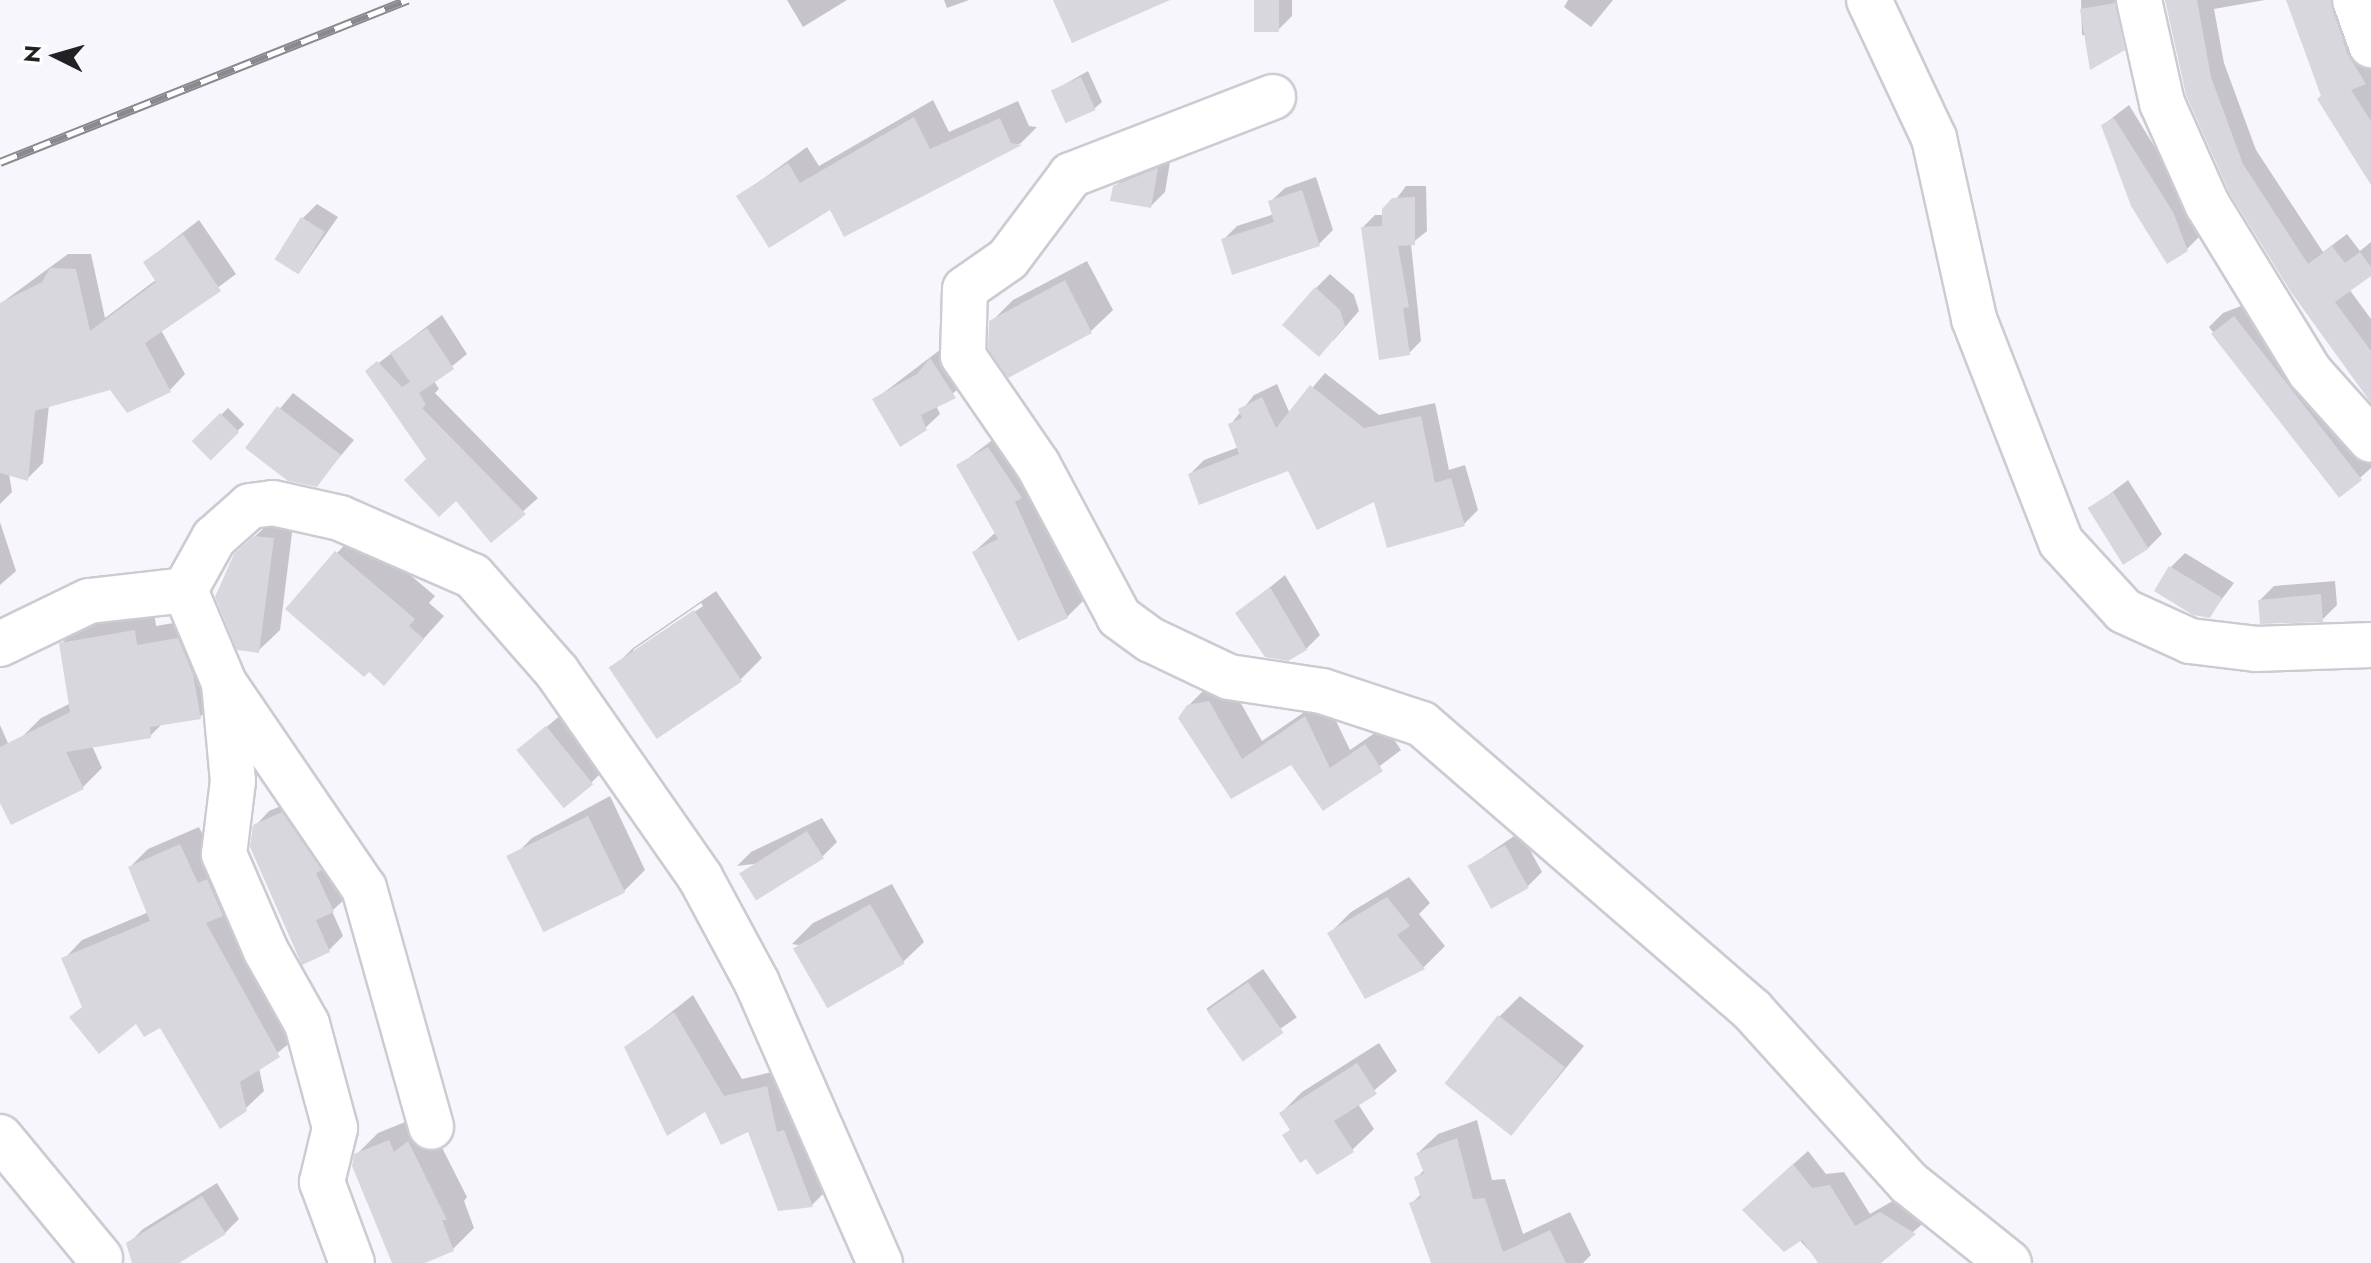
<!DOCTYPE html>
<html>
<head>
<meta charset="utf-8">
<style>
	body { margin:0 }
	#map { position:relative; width:2371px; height:1263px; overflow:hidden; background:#f8f6fd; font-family:Jost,sans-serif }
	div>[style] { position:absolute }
	.shadow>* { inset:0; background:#0003; transform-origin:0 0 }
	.building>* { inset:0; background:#d8d7de; transform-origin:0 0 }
	.roads { filter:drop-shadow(2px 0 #cdcbd2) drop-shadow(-2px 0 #cdcbd2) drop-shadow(0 2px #cdcbd2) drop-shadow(0 -2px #cdcbd2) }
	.minor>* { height:44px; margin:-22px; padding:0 22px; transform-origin:22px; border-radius:22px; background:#fff }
	.rail>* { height:9px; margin-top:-4.5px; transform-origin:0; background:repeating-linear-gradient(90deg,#fff 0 18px,#8a898e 0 36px); box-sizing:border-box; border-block:2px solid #8a898e }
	span { translate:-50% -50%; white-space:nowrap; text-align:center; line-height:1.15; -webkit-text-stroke:7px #fff; paint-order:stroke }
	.north { position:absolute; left:16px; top:16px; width:80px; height:80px; -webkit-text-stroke:6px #fff; paint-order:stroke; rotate:275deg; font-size:22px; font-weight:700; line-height:32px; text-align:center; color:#212023 }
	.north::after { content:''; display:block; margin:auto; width:28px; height:36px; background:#212023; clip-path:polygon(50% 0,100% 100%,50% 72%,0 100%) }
</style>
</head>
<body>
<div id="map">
	<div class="shadow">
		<div style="clip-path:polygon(787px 0,847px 0,803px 27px)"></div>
		<div style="clip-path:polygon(944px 0,969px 0,947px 8px)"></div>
		<div style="clip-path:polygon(1256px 0,1292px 0,1292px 16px,1278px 30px)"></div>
		<div style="clip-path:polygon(1568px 0,1613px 0,1591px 27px,1564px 7px)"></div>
		<div style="clip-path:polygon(2081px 0,2115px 0,2114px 21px,2101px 34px,2082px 35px)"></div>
		<div style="clip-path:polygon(2167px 0,2265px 0,2214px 9px,2224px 63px,2256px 150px,2323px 252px,2347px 234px,2360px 251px,2371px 242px,2371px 273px,2349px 289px,2371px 319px,2371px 396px,2292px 291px)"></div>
		<div style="clip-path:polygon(2288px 0,2335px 0,2371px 49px,2371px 172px,2323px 95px)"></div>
		<div style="clip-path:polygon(1088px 71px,1102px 102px,1095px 108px,1053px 91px)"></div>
		<div style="clip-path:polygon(933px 100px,949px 132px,1018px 101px,1029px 126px,1037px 127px,1021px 143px,844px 235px,830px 207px,739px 196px,807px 147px,819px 166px)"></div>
		<div style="clip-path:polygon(2129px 105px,2186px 198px,2201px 235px,2187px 249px,2103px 125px)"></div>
		<div style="clip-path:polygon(1171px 156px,1165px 192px,1151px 206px,1115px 187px,1129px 172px)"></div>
		<div style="clip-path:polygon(1316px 177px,1333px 230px,1319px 244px,1223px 240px,1237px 226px,1274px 214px,1270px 202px,1285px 188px)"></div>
		<div style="clip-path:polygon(1406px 186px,1426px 186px,1427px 231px,1411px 244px,1421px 341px,1409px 353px,1363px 227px,1375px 215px,1384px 215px)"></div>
		<div style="clip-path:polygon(317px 204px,338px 217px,299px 273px,303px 218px)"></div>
		<div style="clip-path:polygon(199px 220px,236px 274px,161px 330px,185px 374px,170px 390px,111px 387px,49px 405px,43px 463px,27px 479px,9px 474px,12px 492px,0 504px,0 304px,68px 254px,91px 254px,105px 318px,157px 279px,145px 262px)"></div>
		<div style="clip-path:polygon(1087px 261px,1113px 310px,1091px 331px,1009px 375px,991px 322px,1013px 300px)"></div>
		<div style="clip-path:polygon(1330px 274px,1354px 295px,1359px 311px,1333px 341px,1316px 288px)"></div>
		<div style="clip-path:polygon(2249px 303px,2371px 459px,2371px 468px,2339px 497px,2209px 327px,2223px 313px)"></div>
		<div style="clip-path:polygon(442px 315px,467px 354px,434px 381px,439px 389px,435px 393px,538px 498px,491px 540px,368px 371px)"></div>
		<div style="clip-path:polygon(945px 346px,969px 382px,936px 405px,940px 414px,925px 428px,874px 400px)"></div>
		<div style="clip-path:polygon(1325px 373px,1379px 415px,1435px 403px,1449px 470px,1465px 465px,1478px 510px,1464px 524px,1289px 469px,1190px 474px,1204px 460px,1239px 447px,1231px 424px,1254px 395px,1277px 384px,1290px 414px)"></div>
		<div style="clip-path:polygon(293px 393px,354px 440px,316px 485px,248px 447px)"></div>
		<div style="left:228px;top:408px;width:23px;height:47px;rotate:45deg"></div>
		<div style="clip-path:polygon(1007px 429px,1086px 598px,1067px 617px,974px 552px,996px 532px,958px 466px)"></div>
		<div style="clip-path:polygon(2128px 480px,2162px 534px,2148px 548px,2090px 509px)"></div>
		<div style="clip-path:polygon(278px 515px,294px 517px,280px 630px,258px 651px,235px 555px)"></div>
		<div style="clip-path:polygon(0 522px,16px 571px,0 585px)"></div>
		<div style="clip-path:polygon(358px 531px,435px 596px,429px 603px,444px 616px,384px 683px,337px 553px)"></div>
		<div style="clip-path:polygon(2185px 553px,2234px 583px,2209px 616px,2171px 567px)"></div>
		<div style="clip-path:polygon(1285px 575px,1320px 635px,1306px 649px,1238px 613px)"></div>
		<div style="clip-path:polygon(2335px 581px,2337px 605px,2322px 620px,2260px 600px,2274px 586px)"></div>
		<div style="clip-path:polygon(evenodd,716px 591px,762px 658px,740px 680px,612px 669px,633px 648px,716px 591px,701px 603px,703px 606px,633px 655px,633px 650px,701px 603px)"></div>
		<div style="clip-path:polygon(154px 612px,156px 626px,197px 619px,219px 697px,200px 717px,163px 723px,150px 736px,92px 746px,102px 768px,83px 787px,0 799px,21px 738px,41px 718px,71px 703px,61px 644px,81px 624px)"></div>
		<div style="clip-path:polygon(1229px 682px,1262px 741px,1325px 698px,1350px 750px,1385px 726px,1401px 750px,1324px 808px,1292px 762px,1232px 796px,1188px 706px,1208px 686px)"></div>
		<div style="clip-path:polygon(562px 714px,605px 769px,591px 783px,519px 750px)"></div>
		<div style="clip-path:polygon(0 725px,11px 750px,0 761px)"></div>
		<div style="clip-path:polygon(610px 796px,645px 870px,624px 891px,511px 859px,532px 838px)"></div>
		<div style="clip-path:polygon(297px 799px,347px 897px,332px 911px,343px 936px,329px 950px,303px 962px,255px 826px,269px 811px)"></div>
		<div style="clip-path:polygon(822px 818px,837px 842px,823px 856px,737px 866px,751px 852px)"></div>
		<div style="clip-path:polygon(199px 827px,297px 1037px,259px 1068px,264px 1091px,245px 1109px,161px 1025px,83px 1006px,64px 959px,82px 940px,149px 912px,130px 867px,148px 849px)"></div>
		<div style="clip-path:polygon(1520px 832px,1542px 872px,1528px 886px,1470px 866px)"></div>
		<div style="clip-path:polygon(1409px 877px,1430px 903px,1419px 914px,1445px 946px,1424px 967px,1366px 996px,1330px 933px,1351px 912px)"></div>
		<div style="clip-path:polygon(892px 884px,924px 942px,902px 963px,792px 944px,813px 923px)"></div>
		<div style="left:1263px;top:969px;width:59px;height:69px;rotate:55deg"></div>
		<div style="clip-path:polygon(693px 995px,742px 1079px,785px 1069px,830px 1187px,812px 1205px,749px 1129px,705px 1109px,627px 1047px)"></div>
		<div style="clip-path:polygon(1520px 996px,1584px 1046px,1512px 1134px,1499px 1017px)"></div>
		<div style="clip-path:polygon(1379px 1043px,1397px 1071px,1358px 1104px,1374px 1129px,1352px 1150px,1307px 1156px,1284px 1135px,1291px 1129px,1281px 1113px,1302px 1092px)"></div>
		<div style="clip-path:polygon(410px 1120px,429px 1122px,467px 1197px,464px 1201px,474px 1228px,453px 1249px,419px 1263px,394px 1263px,356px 1155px,378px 1133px)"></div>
		<div style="clip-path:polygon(1477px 1120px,1492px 1180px,1505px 1179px,1523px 1234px,1570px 1212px,1591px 1255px,1583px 1263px,1474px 1263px,1411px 1204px,1422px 1193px,1416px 1178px,1425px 1169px,1418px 1153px,1438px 1134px)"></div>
		<div style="clip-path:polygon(1808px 1151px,1826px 1174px,1844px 1172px,1870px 1214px,1896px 1199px,1928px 1219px,1878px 1263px,1821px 1263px,1758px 1196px)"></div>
		<div style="clip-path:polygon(217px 1183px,239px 1219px,225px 1233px,175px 1263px,134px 1263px,128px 1244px,143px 1229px)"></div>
	</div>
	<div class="building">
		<div style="clip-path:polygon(1053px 0,1170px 0,1072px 43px)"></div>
		<div style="left:1254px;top:0;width:25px;height:32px"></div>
		<div style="clip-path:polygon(2165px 0,2197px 0,2211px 77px,2243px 164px,2308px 264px,2332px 246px,2345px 263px,2360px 252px,2371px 267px,2371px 276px,2335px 302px,2371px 351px,2371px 403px,2291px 292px,2229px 192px,2186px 95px)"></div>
		<div style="clip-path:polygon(2286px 0,2331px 0,2347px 53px,2366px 84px,2351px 90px,2371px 121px,2371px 185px,2317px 99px,2321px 96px)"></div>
		<div style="clip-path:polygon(2115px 3px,2125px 50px,2090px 70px,2080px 9px)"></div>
		<div style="left:1081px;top:77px;width:36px;height:33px;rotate:66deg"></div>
		<div style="clip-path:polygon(914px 117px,930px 149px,1000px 118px,1011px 143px,1022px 145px,844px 237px,830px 210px,769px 248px,736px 196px,788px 163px,800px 183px)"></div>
		<div style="clip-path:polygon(2114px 118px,2173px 212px,2188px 251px,2167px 264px,2131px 206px,2101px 125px)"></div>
		<div style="clip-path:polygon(1158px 168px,1151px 208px,1110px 201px,1113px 186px)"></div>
		<div style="clip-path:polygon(1302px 190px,1320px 246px,1232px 275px,1221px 239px,1274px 222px,1268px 201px)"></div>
		<div style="clip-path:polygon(1415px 197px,1415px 245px,1398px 246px,1409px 307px,1403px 308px,1410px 355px,1379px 360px,1361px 227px,1382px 226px,1382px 209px,1392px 198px)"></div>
		<div style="left:301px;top:217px;width:28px;height:50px;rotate:32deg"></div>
		<div style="clip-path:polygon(183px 234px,221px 291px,145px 343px,171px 392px,127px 413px,110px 390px,35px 411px,28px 481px,0 473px,0 303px,42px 282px,50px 268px,76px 269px,90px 331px,156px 282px,143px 262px)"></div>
		<div style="clip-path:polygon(1065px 280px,1092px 333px,1008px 378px,988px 349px,989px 321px)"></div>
		<div style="clip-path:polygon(1315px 287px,1340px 310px,1345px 326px,1319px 357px,1282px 325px)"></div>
		<div style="left:2234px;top:316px;width:208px;height:29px;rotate:52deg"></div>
		<div style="clip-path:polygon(427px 328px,454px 369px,419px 393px,426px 405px,422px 408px,526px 514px,491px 543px,456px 501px,439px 517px,404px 480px,426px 459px,365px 371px,377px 361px,402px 387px,410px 382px,390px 353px)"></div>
		<div style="clip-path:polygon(930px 358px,956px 398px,921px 415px,927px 430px,900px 447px,872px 399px,917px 374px)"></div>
		<div style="clip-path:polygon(1310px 385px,1364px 428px,1421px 416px,1435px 483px,1451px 478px,1465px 526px,1387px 548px,1374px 502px,1317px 530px,1288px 471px,1199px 505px,1188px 474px,1239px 454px,1228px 424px,1242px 418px,1238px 409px,1262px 397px,1276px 428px)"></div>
		<div style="clip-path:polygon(277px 406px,341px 455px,317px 487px,288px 481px,245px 448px)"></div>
		<div style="left:220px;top:413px;width:27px;height:40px;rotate:45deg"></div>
		<div style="clip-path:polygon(988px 447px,1022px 498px,1015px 502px,1068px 618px,1018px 641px,972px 552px,998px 539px,956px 465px)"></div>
		<div style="left:2113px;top:492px;width:67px;height:30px;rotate:58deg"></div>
		<div style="clip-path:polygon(254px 536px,274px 538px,259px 653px,237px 650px,215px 597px,234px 554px)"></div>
		<div style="clip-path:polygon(335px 551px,415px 619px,409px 626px,424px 639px,384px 686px,369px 672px,364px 677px,285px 609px)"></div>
		<div style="clip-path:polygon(2169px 566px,2222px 598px,2210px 618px,2193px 615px,2154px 591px)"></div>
		<div style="clip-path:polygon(1270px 587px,1307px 650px,1288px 661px,1265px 657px,1235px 613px)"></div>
		<div style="clip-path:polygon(2321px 594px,2323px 622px,2260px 624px,2258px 600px)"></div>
		<div style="left:694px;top:610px;width:86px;height:103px;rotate:56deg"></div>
		<div style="clip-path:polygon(135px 630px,137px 645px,178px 638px,193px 674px,201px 719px,150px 727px,151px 738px,66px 752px,84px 789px,11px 825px,0 803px,0 747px,70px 712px,59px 643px)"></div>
		<div style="clip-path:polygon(1209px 701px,1242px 759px,1305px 716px,1330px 768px,1365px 744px,1383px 771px,1323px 811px,1291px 765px,1231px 799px,1178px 718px,1187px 705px)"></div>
		<div style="left:546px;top:726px;width:75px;height:38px;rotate:51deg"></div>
		<div style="clip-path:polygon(282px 812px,322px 870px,316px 873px,334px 912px,316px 920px,330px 952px,302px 965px,250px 847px,253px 825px)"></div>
		<div style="left:588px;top:816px;width:85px;height:91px;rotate:64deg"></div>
		<div style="left:807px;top:831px;width:32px;height:80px;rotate:58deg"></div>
		<div style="clip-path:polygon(180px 844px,198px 883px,207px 879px,223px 916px,206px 923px,280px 1057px,240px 1082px,247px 1111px,220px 1129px,160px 1028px,144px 1037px,136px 1024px,99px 1054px,69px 1017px,82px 1007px,61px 958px,150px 921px,128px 867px)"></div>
		<div style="left:1505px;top:845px;width:49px;height:43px;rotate:61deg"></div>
		<div style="clip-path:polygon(1387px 897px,1410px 926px,1397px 935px,1425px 969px,1365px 999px,1327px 933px)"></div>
		<div style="left:870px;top:904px;width:69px;height:89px;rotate:60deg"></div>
		<div style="left:1248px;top:982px;width:62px;height:50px;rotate:55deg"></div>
		<div style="clip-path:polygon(674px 1012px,724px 1096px,767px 1086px,777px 1132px,784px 1130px,813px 1207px,778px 1211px,748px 1132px,721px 1145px,705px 1112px,667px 1136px,624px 1047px)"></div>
		<div style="left:1498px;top:1015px;width:85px;height:87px;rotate:38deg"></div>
		<div style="clip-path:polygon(1357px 1063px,1377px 1094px,1334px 1121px,1354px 1152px,1317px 1175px,1306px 1159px,1300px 1163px,1282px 1135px,1290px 1130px,1279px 1113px)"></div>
		<div style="clip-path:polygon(1457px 1138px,1473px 1199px,1485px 1198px,1503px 1252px,1550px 1230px,1566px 1263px,1431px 1263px,1409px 1203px,1421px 1198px,1414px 1177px,1424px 1173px,1416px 1153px)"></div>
		<div style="clip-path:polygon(389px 1140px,394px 1152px,408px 1141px,447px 1220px,442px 1220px,454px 1251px,425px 1263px,392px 1263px,352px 1166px,354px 1154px)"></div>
		<div style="clip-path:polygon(1793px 1164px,1812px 1188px,1830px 1185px,1855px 1226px,1880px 1212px,1916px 1234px,1881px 1263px,1818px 1263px,1802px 1240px,1784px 1252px,1742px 1210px)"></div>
		<div style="clip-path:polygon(202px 1196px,226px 1234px,179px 1263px,132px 1263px,126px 1243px)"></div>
	</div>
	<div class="roads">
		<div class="minor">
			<div style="left:1869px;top:0;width:153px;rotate:64.8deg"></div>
			<div style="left:1934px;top:138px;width:185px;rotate:77.5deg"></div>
			<div style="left:1974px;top:319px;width:239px;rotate:68.7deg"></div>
			<div style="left:2061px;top:542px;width:93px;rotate:47.6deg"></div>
			<div style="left:2124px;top:611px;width:72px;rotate:24.4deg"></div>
			<div style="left:2190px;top:641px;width:66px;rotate:6.9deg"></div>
			<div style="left:2256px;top:649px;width:115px;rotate:-2deg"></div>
			<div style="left:2139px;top:0;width:106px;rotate:77.4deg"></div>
			<div style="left:2162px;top:103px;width:111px;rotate:66deg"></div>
			<div style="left:2207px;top:204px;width:197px;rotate:58.5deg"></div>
			<div style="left:2310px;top:372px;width:91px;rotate:48.1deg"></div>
			<div style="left:2355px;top:0;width:48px;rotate:70.4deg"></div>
			<div style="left:1273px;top:97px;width:217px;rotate:158.9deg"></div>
			<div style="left:1071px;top:175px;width:105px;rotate:126.9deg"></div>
			<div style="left:1008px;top:259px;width:52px;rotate:145.1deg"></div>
			<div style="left:965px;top:289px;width:67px;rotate:91.7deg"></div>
			<div style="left:963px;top:356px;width:132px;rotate:55.5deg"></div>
			<div style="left:1038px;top:465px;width:172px;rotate:61.9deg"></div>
			<div style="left:1119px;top:617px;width:39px;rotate:36deg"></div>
			<div style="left:1151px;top:640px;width:86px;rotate:25.4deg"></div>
			<div style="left:1229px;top:677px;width:94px;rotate:8.6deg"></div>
			<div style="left:1322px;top:691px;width:105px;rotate:18.3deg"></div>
			<div style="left:1422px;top:724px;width:437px;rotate:40.9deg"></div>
			<div style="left:1752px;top:1010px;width:234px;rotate:47.8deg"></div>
			<div style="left:1909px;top:1183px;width:128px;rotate:38.7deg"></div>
			<div style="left:185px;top:590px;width:101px;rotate:67.2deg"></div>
			<div style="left:224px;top:683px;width:248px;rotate:55.7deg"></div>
			<div style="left:364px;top:888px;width:248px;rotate:74.3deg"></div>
			<div style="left:0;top:644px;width:99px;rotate:-25.8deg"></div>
			<div style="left:89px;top:601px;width:97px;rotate:-6.5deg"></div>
			<div style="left:185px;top:590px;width:60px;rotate:-60.9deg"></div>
			<div style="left:214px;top:538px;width:48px;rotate:-41.6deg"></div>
			<div style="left:250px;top:506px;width:23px;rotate:-7deg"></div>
			<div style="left:273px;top:503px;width:69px;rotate:12.6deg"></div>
			<div style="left:340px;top:518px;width:145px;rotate:23.6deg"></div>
			<div style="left:473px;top:576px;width:128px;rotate:48.8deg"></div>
			<div style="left:557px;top:672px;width:250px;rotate:55.1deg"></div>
			<div style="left:700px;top:877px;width:120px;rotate:61.7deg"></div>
			<div style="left:757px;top:983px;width:306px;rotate:66.3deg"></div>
			<div style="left:224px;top:683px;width:98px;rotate:84.8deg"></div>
			<div style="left:233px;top:781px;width:74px;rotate:97deg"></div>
			<div style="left:224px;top:854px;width:106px;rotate:66.6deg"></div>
			<div style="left:266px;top:951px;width:84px;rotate:60.7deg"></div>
			<div style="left:307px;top:1024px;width:108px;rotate:74.9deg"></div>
			<div style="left:335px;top:1128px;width:56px;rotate:103.5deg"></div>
			<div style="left:322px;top:1182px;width:86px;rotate:69.7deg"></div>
			<div style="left:0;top:1137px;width:157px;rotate:50.4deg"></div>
		</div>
	</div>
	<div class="rail">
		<div style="left:0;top:162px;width:439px;rotate:-21.7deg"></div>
	</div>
	<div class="north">N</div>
</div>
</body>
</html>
